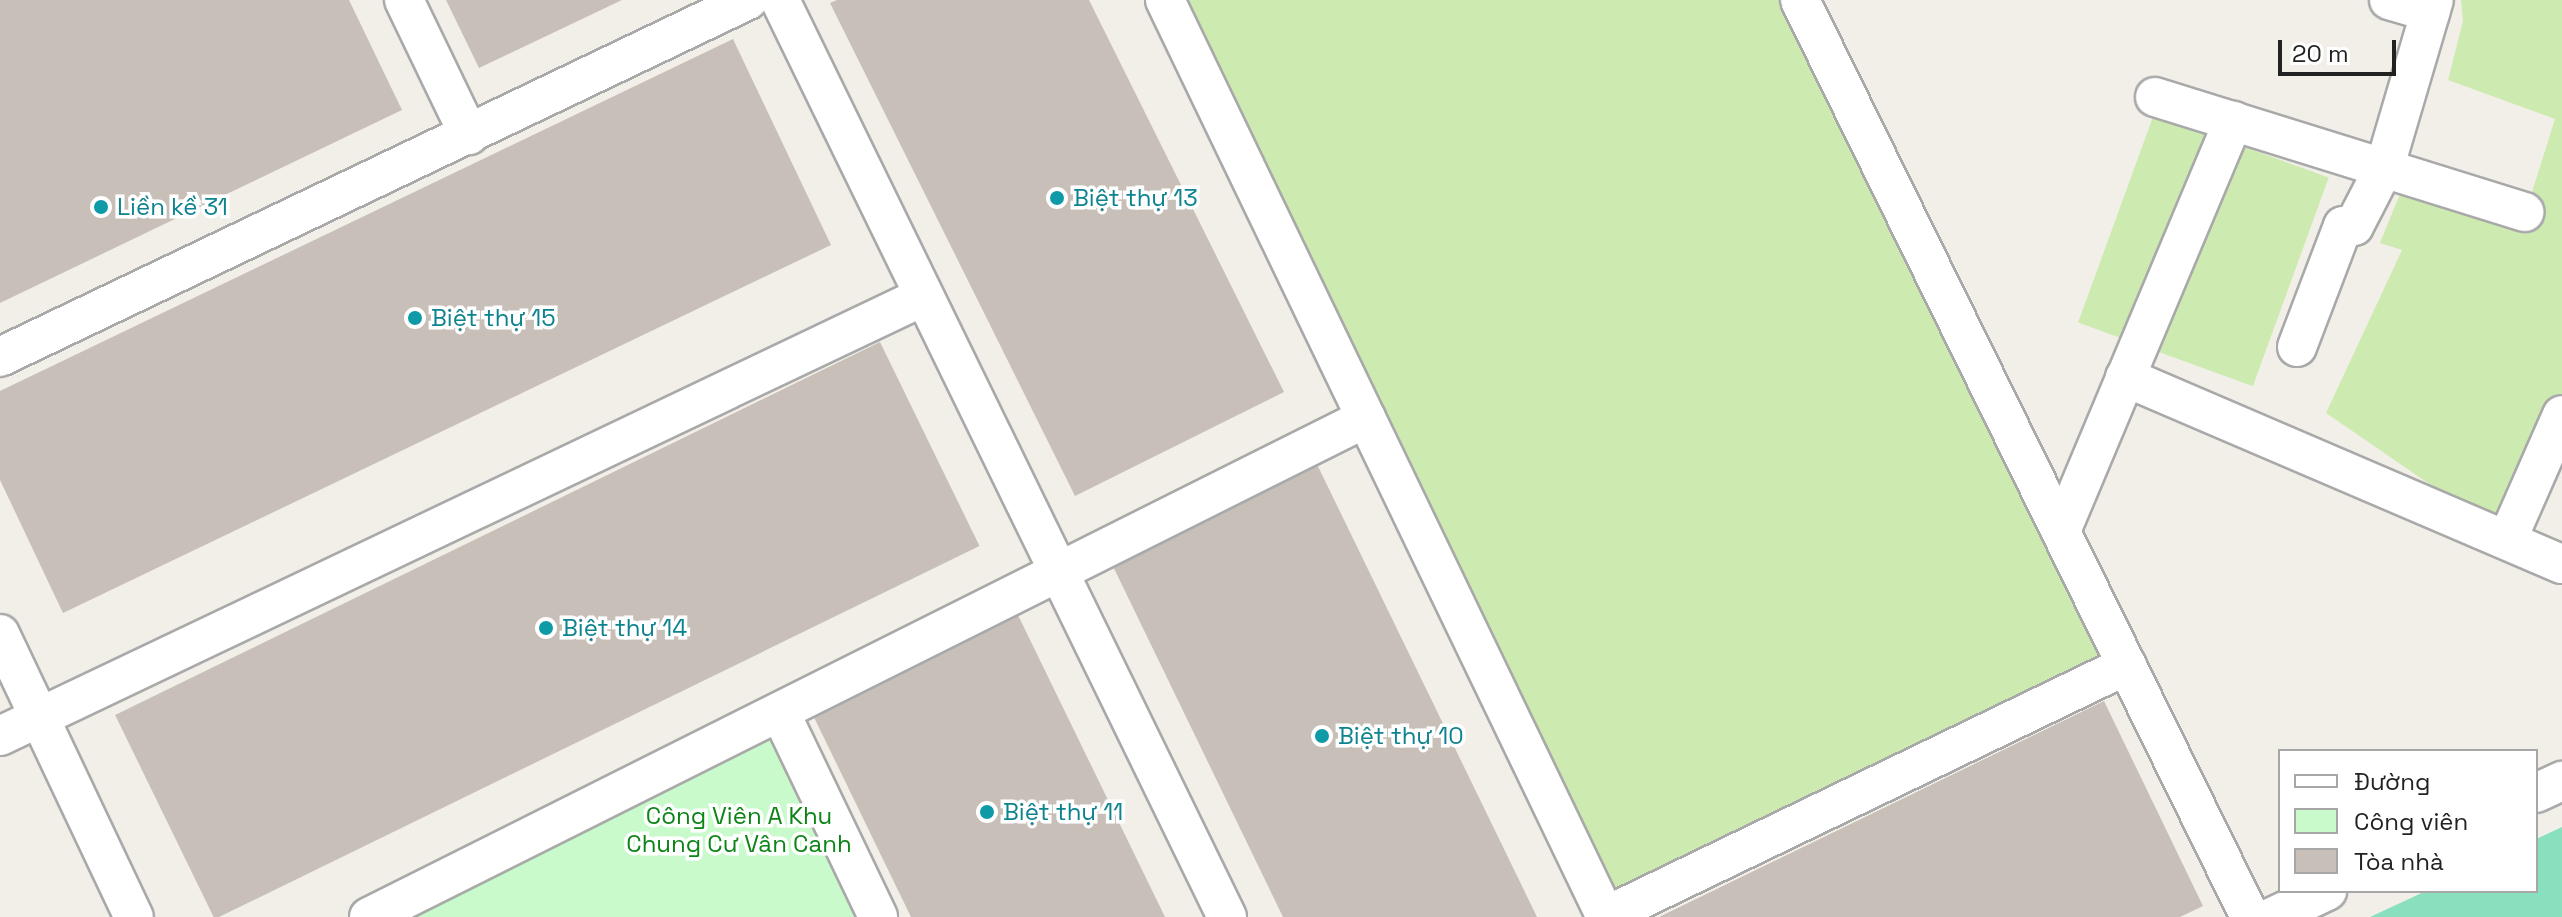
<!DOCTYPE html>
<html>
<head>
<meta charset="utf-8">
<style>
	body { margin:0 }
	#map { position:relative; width:2562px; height:917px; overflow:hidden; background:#f2efe9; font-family:"Space Grotesk",sans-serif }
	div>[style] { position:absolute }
	.grass>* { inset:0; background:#cdebb0; transform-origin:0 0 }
	.park>* { inset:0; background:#c8facc }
	.pitch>* { inset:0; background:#88e0be }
	.building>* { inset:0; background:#c7bfb8; transform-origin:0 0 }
	.roads { filter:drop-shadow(2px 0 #a9a9a9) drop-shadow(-2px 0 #a9a9a9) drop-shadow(0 2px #a9a9a9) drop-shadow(0 -2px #a9a9a9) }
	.minor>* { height:38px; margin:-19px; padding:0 19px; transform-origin:19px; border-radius:19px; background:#fff }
	.dots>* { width:22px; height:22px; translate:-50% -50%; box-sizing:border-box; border:4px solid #fff; border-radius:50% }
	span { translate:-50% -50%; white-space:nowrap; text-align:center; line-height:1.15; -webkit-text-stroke:7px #fff; paint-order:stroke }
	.culture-label { font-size:24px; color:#0d838f }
	.left { translate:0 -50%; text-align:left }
	.park-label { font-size:24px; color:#0c8416 }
	.legend { position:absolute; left:2278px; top:749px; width:260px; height:144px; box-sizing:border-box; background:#fff; border:2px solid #a7a7a7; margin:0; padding:10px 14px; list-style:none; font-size:24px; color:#222 }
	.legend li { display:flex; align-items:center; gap:16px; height:40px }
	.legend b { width:40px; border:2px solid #a7a7a7 }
	.scale { position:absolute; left:2278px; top:40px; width:118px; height:36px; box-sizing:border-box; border:4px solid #222; border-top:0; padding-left:10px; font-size:24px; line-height:28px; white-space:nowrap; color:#222; -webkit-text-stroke:6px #fff; paint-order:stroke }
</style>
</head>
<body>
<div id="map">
	<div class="grass">
		<div style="clip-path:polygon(1165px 0,1800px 0,2127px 665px,1606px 916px)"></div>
		<div style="clip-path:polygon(2461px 0,2562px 0,2562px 415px,2508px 538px,2326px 413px,2402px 250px,2380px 243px,2408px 174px,2526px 211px,2555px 119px,2448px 80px,2463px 21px)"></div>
		<div style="left:2154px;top:114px;width:186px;height:222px;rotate:20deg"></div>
	</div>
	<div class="park">
		<div style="clip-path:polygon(780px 712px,878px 917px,358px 917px)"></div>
	</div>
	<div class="pitch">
		<div style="clip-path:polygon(2562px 827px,2562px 917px,2370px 917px,2426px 891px,2536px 891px,2536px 839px)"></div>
	</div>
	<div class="building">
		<div style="clip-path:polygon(0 0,349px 0,402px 110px,0 303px)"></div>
		<div style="clip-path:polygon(446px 0,622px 0,479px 68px)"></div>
		<div style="clip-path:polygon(837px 0,1089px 0,1284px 392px,1075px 496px,830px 3px)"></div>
		<div style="clip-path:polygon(733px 39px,831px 245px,63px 613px,0 480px,0 391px)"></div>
		<div style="left:880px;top:342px;width:227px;height:851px;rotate:64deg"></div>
		<div style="clip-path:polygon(1312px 454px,1537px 917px,1283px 917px,1107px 554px)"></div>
		<div style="clip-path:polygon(1014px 607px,1165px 917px,911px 917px,809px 707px)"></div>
		<div style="clip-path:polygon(2104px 701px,2203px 906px,2180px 917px,1659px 917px)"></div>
	</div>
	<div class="roads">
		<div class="minor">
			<div style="left:404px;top:0;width:150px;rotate:64.3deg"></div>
			<div style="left:780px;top:0;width:1020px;rotate:64.01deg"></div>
			<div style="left:1165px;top:0;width:1018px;rotate:64.32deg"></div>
			<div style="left:1800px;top:0;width:1021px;rotate:63.86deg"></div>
			<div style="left:2389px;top:0;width:43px;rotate:16.3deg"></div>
			<div style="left:2155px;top:97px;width:387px;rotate:17.3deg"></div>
			<div style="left:2297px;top:347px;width:129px;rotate:-69.2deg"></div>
			<div style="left:2343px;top:226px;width:11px"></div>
			<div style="left:2354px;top:226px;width:68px;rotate:-62.7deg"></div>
			<div style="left:2385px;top:166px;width:173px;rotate:-73.6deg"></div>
			<div style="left:0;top:357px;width:829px;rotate:-25.51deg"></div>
			<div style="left:2125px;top:377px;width:475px;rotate:23.2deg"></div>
			<div style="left:2061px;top:531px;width:445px;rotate:-67.2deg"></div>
			<div style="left:2508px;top:538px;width:134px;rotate:-66.3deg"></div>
			<div style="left:0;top:634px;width:313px;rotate:64.7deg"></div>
			<div style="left:780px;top:712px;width:227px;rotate:64.4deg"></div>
			<div style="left:0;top:736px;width:1023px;rotate:-25.46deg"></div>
			<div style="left:2536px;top:793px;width:29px;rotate:-25deg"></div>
			<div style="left:1606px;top:916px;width:578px;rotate:-25.72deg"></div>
			<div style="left:369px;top:917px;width:1115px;rotate:-26.59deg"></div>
			<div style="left:2272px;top:917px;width:61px;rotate:-25.3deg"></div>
		</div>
	</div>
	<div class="dots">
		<div style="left:1057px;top:198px;background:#0f9aa8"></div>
		<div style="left:101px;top:207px;background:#0f9aa8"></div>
		<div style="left:415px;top:318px;background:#0f9aa8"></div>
		<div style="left:546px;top:628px;background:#0f9aa8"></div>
		<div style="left:1322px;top:736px;background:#0f9aa8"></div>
		<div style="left:987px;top:812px;background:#0f9aa8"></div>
	</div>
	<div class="culture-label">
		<span class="left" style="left:1073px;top:198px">Biệt thự 13</span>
		<span class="left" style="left:117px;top:207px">Liền kề 31</span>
		<span class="left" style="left:431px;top:318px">Biệt thự 15</span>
		<span class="left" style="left:562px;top:628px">Biệt thự 14</span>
		<span class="left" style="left:1338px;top:736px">Biệt thự 10</span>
		<span class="left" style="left:1003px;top:812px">Biệt thự 11</span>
	</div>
	<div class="park-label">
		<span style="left:739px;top:830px">Công Viên A Khu<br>Chung Cư Vân Canh</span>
	</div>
	<ul class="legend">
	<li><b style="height:10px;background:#fff"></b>Đường</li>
	<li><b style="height:22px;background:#c8facc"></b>Công viên</li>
	<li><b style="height:22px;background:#c7bfb8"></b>Tòa nhà</li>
	</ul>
	<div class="scale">20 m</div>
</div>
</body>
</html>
